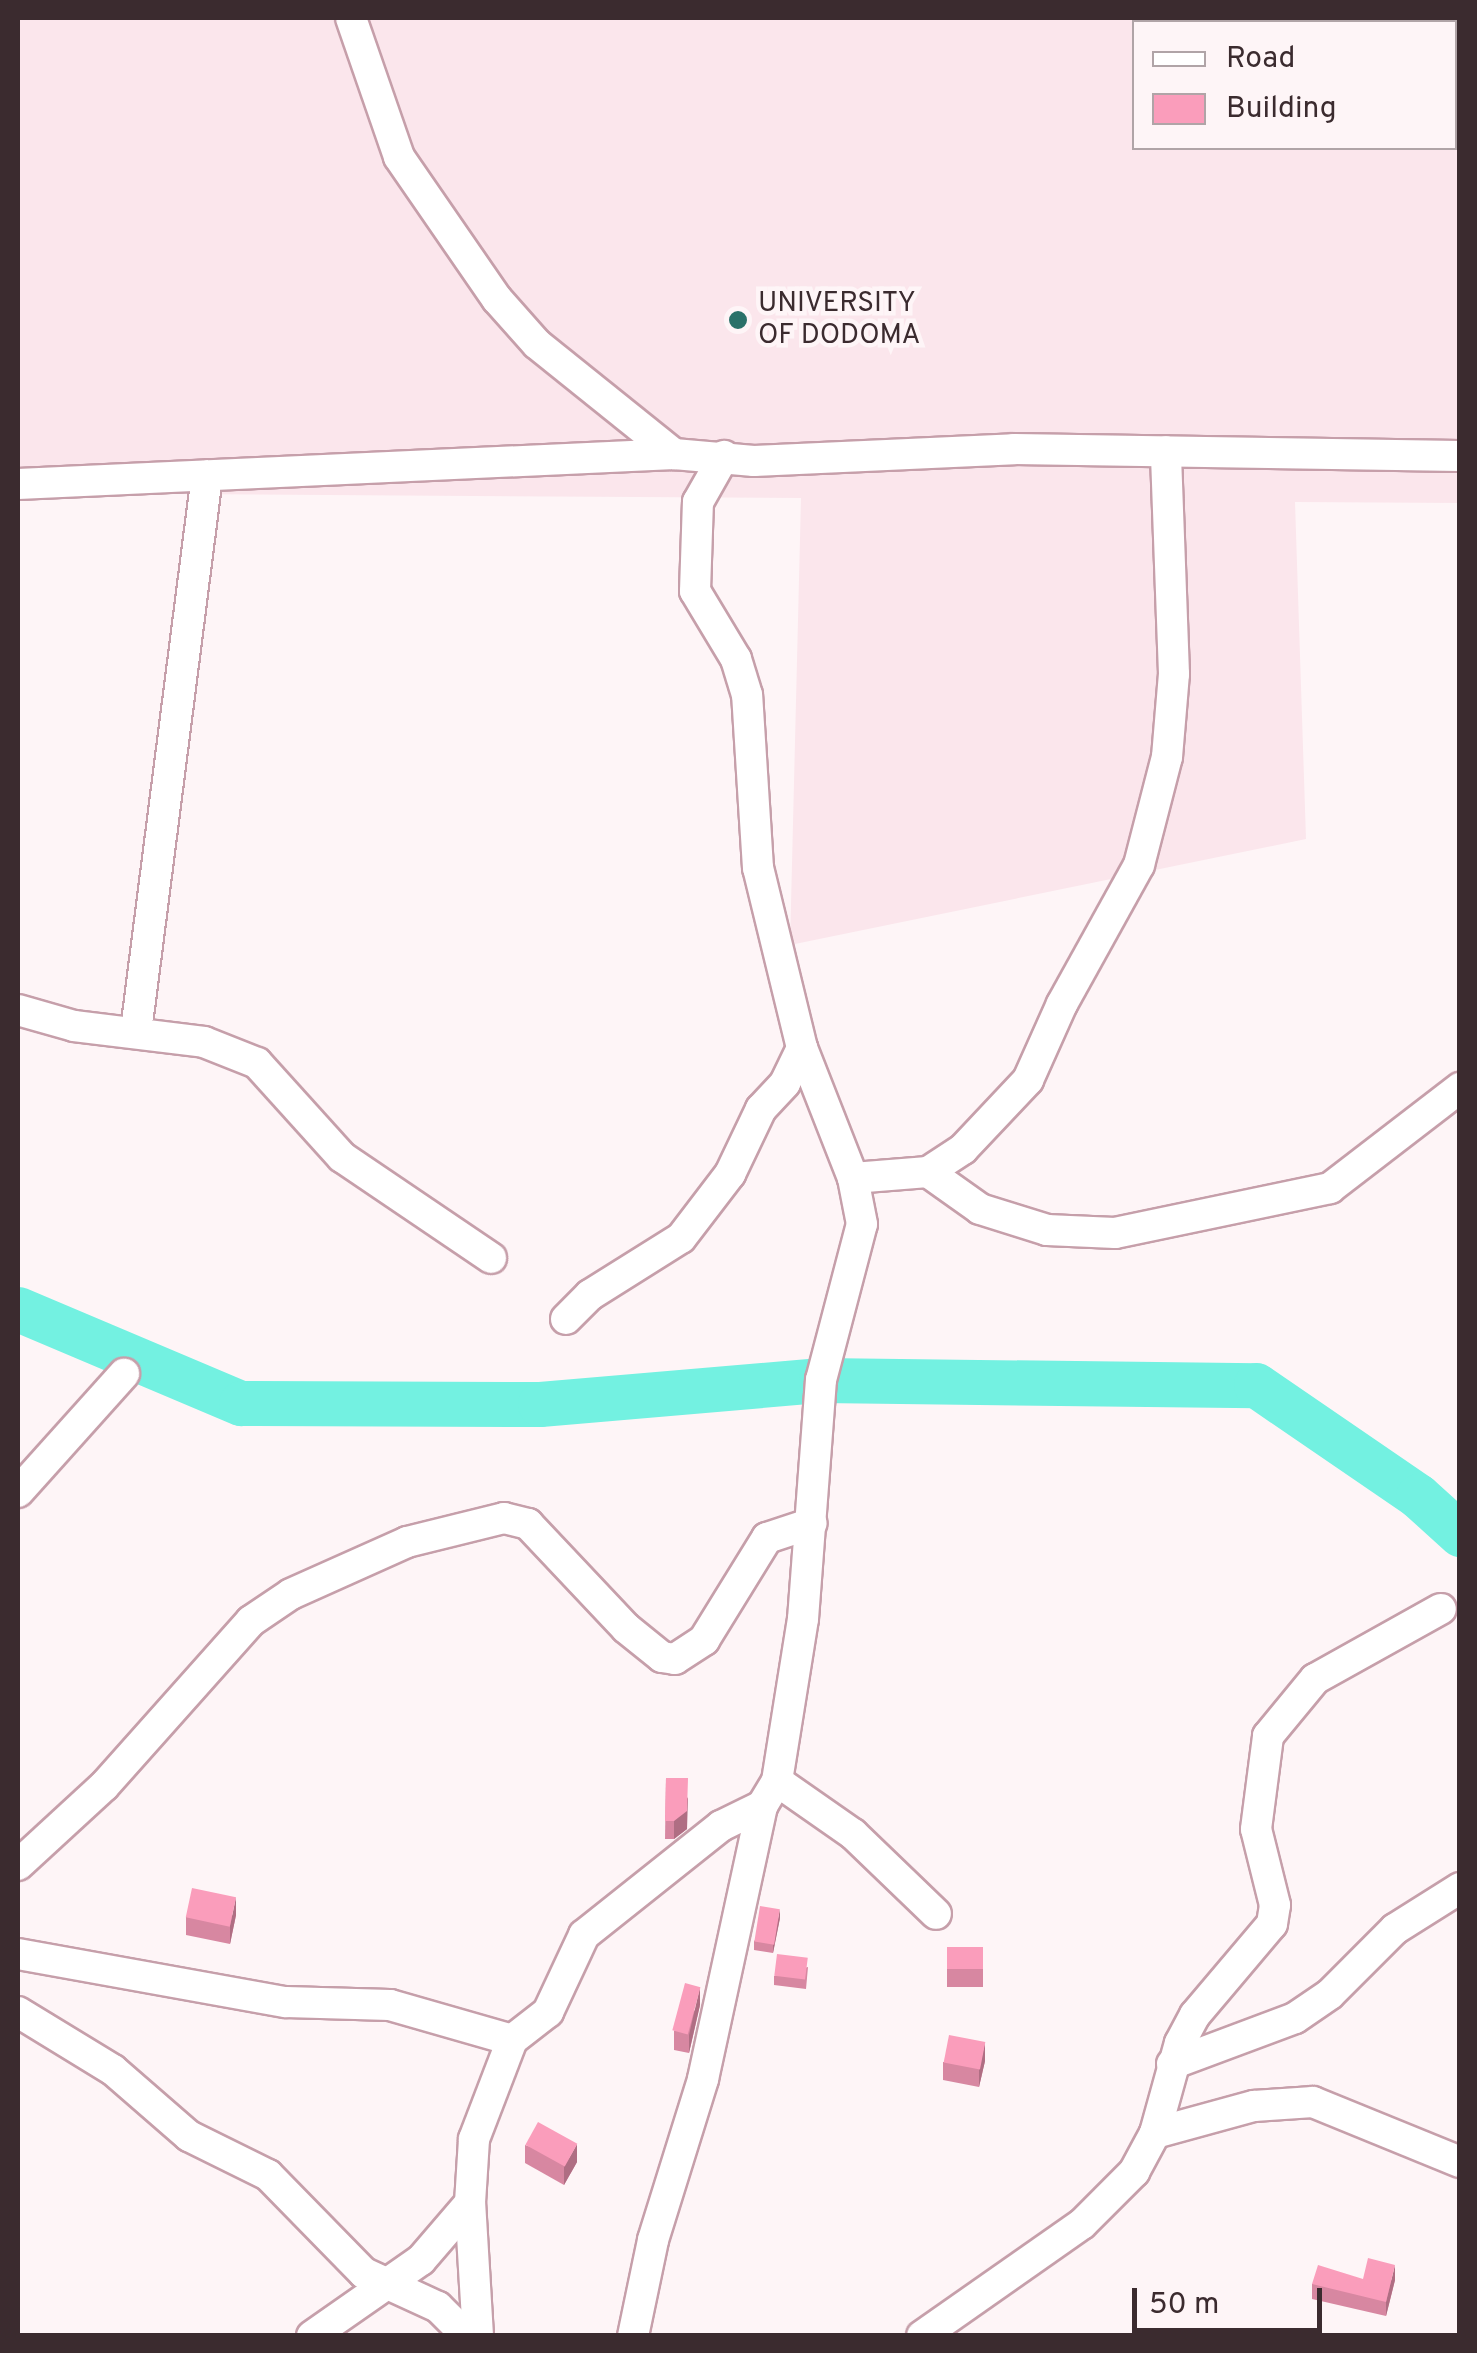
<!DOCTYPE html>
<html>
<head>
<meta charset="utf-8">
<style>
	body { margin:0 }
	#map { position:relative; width:1477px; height:2353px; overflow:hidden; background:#fef5f7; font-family:Overpass,sans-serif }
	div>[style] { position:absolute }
	.built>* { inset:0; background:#fbe6ec }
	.river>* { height:45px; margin:-22.5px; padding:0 22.5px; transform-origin:22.5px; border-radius:22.5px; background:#73f1e1 }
	.roads { filter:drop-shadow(2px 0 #c69faa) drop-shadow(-2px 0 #c69faa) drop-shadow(0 2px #c69faa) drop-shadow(0 -2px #c69faa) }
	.street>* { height:30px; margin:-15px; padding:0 15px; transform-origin:15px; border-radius:15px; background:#fff }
	.wall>* { inset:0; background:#d787a1; transform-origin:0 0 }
	.shaded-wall>* { inset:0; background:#af6e83 }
	.building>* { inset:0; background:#fa9dbb; transform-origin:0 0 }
	.dots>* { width:28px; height:28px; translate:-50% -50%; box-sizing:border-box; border:5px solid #fef5f7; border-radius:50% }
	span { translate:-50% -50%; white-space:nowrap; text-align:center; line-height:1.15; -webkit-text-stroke:9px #fef5f7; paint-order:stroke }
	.poi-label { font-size:28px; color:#3b2b2f }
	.left { translate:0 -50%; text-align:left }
	.frame { position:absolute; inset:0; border:20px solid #3b2b2f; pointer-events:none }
	.legend { position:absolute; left:1132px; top:20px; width:325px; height:130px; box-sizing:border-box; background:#fef5f7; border:2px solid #b0a4a7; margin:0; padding:12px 18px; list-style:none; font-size:30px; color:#3b2b2f }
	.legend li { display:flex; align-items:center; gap:20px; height:50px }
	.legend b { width:50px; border:2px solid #b0a4a7 }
	.scale { position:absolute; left:1132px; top:2288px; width:190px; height:45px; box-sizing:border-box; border:5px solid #3b2b2f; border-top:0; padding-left:12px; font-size:30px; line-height:35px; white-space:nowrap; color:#3b2b2f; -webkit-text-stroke:8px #fef5f7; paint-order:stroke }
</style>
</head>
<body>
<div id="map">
	<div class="built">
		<div style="clip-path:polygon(evenodd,18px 18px,1459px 18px,1459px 503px,1295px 502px,1306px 839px,790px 945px,801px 498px,18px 493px,18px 18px,1134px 22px,1454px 22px,1454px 148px,1134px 148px,1134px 22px)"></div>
	</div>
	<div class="river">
		<div style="left:18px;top:1309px;width:242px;rotate:22.9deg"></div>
		<div style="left:241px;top:1403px;width:299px;rotate:0.2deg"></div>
		<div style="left:540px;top:1404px;width:282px;rotate:-4.9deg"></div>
		<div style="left:821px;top:1380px;width:435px;rotate:0.7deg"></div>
		<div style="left:1256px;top:1385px;width:196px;rotate:34.4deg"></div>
		<div style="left:1418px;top:1496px;width:57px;rotate:42.1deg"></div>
	</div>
	<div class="roads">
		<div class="street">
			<div style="left:351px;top:18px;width:147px;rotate:70.9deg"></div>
			<div style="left:399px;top:157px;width:173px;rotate:55.4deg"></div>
			<div style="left:497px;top:299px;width:60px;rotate:48.4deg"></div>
			<div style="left:537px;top:344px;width:176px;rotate:38.8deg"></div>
			<div style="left:18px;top:484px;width:657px;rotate:-2.62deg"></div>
			<div style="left:674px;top:454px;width:80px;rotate:5deg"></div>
			<div style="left:754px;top:461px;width:260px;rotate:-2.6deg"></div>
			<div style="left:1014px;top:449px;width:446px;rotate:0.9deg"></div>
			<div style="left:18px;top:1010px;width:58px;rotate:15.9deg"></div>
			<div style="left:74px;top:1026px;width:131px;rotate:7deg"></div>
			<div style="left:204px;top:1042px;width:57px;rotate:21.6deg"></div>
			<div style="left:257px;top:1063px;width:127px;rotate:47.9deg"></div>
			<div style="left:342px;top:1157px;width:180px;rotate:34.1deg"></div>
			<div style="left:136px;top:1031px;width:560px;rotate:-82.71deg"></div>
			<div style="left:928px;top:1172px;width:64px;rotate:35.4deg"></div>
			<div style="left:980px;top:1209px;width:70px;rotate:17.4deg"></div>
			<div style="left:1047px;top:1230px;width:68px;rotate:2.5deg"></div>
			<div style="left:1115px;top:1233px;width:220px;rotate:-11.8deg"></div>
			<div style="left:1330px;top:1188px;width:164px;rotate:-37.6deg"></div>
			<div style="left:853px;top:1178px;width:75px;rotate:-4.6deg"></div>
			<div style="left:928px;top:1172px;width:42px;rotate:-33.3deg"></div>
			<div style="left:963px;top:1149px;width:95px;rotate:-46.7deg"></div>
			<div style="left:1028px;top:1080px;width:83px;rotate:-65.9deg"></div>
			<div style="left:1062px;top:1004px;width:159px;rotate:-61deg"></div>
			<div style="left:1139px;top:865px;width:112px;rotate:-75.5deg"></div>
			<div style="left:1167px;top:757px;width:83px;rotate:-85.2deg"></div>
			<div style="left:1174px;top:674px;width:223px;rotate:-92.1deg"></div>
			<div style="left:566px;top:1319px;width:34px;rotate:-45deg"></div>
			<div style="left:590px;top:1295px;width:107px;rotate:-32.1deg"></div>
			<div style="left:681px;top:1238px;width:81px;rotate:-52.6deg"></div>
			<div style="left:730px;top:1174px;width:72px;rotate:-64.5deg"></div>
			<div style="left:761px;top:1109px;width:35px;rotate:-47deg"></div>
			<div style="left:785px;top:1083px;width:39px;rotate:-64deg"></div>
			<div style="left:18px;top:1492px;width:159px;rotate:-48.1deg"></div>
			<div style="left:777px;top:1781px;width:93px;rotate:34.9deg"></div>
			<div style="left:853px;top:1834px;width:115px;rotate:43.9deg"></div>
			<div style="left:18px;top:1865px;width:117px;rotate:-42.6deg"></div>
			<div style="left:104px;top:1786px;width:221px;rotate:-48.3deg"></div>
			<div style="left:251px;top:1621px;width:48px;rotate:-34deg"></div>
			<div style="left:291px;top:1594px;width:127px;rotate:-24.1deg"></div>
			<div style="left:407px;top:1542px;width:100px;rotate:-13.9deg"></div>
			<div style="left:504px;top:1518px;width:25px;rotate:14deg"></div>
			<div style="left:528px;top:1524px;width:143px;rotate:46.7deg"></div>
			<div style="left:626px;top:1628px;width:46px;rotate:38.9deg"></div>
			<div style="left:662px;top:1657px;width:13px;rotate:9deg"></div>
			<div style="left:675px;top:1659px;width:35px;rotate:-33deg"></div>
			<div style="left:704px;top:1640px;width:120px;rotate:-58.3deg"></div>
			<div style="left:767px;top:1538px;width:47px;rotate:-18.4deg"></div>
			<div style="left:18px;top:1954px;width:272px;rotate:10.2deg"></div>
			<div style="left:286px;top:2002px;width:104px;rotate:1.7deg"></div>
			<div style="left:390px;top:2005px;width:127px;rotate:16deg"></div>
			<div style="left:512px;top:2040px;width:46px;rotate:-37.9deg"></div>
			<div style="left:548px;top:2012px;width:85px;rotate:-64.9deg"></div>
			<div style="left:584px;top:1935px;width:175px;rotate:-38.5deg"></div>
			<div style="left:721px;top:1826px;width:46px;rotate:-26deg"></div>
			<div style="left:18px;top:2012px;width:111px;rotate:31.4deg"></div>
			<div style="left:113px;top:2070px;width:101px;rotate:41deg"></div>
			<div style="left:189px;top:2136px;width:88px;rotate:26.3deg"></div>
			<div style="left:268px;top:2175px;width:137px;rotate:45.6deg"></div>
			<div style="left:364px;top:2273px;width:81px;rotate:24.7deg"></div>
			<div style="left:438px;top:2307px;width:41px;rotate:45deg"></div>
			<div style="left:1172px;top:2064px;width:131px;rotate:-20.5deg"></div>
			<div style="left:1295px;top:2018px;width:42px;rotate:-34.4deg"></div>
			<div style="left:1330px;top:1994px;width:92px;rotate:-45deg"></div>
			<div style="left:1395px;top:1929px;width:77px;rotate:-32.2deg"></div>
			<div style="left:1155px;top:2133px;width:103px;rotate:-15.3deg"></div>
			<div style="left:1254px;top:2106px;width:59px;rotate:-3.9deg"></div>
			<div style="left:1313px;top:2102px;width:159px;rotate:22.2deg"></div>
			<div style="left:312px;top:2336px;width:133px;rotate:-34.9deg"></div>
			<div style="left:421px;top:2260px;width:75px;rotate:-49.3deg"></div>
			<div style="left:478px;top:2336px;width:133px;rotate:-93.4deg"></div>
			<div style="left:470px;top:2203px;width:64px;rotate:-86.4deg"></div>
			<div style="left:474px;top:2139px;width:106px;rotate:-69deg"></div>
			<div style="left:633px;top:2336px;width:98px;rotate:-78.2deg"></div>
			<div style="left:653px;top:2240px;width:169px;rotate:-72.7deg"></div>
			<div style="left:703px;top:2079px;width:279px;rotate:-77.8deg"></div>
			<div style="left:762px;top:1806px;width:29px;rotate:-59deg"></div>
			<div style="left:777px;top:1781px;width:164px;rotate:-80.9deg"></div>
			<div style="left:803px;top:1619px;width:240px;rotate:-85.7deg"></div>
			<div style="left:821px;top:1380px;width:161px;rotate:-75.3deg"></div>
			<div style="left:862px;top:1224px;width:47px;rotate:-101.1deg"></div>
			<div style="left:853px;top:1178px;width:140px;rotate:-111.4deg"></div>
			<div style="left:802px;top:1048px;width:185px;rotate:-103.7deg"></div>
			<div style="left:758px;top:868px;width:173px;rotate:-93.6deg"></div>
			<div style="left:747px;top:695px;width:38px;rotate:-107deg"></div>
			<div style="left:736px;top:659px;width:79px;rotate:-121.1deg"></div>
			<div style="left:695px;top:591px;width:89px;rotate:-88.1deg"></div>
			<div style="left:698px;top:502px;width:53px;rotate:-60.5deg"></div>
			<div style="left:922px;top:2336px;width:195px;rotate:-35deg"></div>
			<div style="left:1082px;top:2224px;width:74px;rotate:-45deg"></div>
			<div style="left:1134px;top:2172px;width:44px;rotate:-61.7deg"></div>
			<div style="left:1155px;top:2133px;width:93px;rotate:-74.5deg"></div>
			<div style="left:1180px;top:2043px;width:32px;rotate:-62deg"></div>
			<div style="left:1195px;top:2015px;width:119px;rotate:-49.8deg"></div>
			<div style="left:1272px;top:1924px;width:19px;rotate:-81deg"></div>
			<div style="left:1275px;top:1905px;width:78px;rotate:-104deg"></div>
			<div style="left:1256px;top:1829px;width:94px;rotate:-82.6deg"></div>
			<div style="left:1268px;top:1736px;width:74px;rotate:-50.5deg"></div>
			<div style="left:1315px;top:1679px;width:144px;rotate:-29.1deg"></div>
		</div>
	</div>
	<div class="wall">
		<div style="clip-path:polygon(666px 1778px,687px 1829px,674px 1839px,665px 1839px)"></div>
		<div style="clip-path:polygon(236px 1915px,230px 1944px,186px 1935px,186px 1917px)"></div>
		<div style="clip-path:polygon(780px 1918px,773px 1953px,754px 1950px,754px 1941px)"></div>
		<div style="left:947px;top:1947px;width:36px;height:40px"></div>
		<div style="clip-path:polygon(808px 1967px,806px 1989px,774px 1985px,774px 1976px)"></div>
		<div style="clip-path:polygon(700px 2005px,689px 2053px,674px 2050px,674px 2031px)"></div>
		<div style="clip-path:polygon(985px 2061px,979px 2087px,943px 2080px,943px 2062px)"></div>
		<div style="clip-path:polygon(525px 2145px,577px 2162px,564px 2185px,525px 2163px)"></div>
		<div style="clip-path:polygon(1363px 2279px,1395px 2280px,1386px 2316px,1312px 2299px,1312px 2284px)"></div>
	</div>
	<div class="shaded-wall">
		<div style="clip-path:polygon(688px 1797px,687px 1829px,674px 1839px,674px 1821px)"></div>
		<div style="clip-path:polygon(236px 1897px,236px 1915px,230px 1944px,230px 1926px)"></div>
		<div style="clip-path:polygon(780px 1909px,780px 1918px,773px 1953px,773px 1944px)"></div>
		<div style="clip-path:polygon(700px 1987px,700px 2005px,689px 2053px,689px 2035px)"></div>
		<div style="clip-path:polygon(985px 2042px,985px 2061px,979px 2087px,979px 2069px)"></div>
		<div style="clip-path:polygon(577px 2144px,577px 2162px,564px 2185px,564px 2167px)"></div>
		<div style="clip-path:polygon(1395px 2265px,1395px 2280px,1386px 2316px,1386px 2302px)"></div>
	</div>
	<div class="building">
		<div style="clip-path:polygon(666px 1778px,688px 1778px,687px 1811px,674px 1821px,665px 1821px)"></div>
		<div style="left:192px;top:1888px;width:45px;height:30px;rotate:12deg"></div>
		<div style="left:760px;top:1906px;width:20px;height:36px;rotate:9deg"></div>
		<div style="left:947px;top:1947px;width:36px;height:22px"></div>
		<div style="left:777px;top:1954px;width:31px;height:22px;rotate:7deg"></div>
		<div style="left:685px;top:1983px;width:16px;height:49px;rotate:15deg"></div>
		<div style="left:949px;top:2035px;width:37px;height:28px;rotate:11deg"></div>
		<div style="left:538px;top:2122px;width:45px;height:26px;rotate:29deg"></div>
		<div style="clip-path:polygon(1368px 2258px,1395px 2265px,1386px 2302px,1312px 2284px,1318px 2265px,1363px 2279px)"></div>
	</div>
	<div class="dots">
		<div style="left:738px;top:320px;background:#2a7169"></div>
	</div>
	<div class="poi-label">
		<span class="left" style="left:758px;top:320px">UNIVERSITY<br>OF DODOMA</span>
	</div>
	<div class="frame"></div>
	<ul class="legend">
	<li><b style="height:12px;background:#fff"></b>Road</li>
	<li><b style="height:28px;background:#fa9dbb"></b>Building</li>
	</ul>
	<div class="scale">50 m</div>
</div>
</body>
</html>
